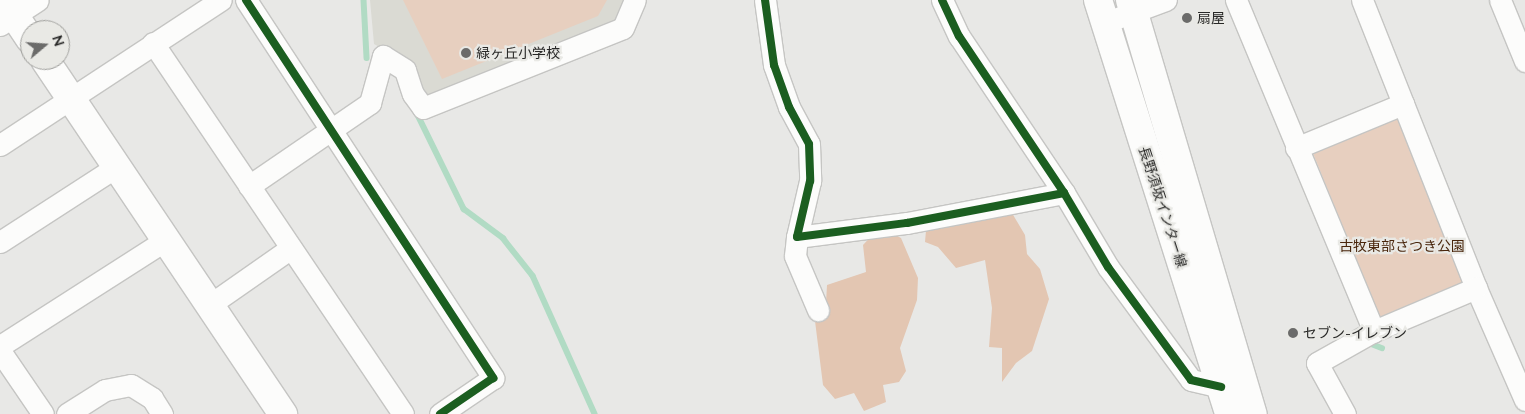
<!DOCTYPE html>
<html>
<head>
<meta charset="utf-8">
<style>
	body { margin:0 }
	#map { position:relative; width:1525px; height:414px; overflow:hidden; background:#e8e8e6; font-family:Mulish,"Noto Sans JP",sans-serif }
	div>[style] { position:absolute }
	.built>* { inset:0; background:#dadad3 }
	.green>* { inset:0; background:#e7cfbf }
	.forest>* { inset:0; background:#e3c6b2 }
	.stream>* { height:5.5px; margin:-2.75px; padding:0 2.75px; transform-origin:2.75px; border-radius:2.75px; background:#b1dbc4 }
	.roads { filter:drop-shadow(1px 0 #c5c5c3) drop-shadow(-1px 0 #c5c5c3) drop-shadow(0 1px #c5c5c3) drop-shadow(0 -1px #c5c5c3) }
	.street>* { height:21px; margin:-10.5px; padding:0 10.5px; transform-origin:10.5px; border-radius:10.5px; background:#fcfcfb }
	.secondary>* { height:28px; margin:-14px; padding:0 14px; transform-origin:14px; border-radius:14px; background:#fcfcfb }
	.primary>* { height:28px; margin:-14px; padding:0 14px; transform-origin:14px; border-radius:14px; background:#fcfcfb }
	.cycleway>* { height:8px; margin:-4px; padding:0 4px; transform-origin:4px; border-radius:4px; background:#1b5e20 }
	.dots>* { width:14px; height:14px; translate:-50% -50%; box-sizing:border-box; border:2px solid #e9e9e5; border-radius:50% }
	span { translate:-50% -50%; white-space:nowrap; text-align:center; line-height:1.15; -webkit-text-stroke:4.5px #e9e9e5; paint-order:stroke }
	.poi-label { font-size:14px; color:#282827 }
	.left { translate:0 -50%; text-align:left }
	.street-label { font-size:14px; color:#282827 }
	.park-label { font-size:14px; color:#49260c }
	.north { position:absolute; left:20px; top:20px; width:50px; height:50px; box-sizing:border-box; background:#e9e9e5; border:1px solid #9c9c99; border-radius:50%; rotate:72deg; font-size:14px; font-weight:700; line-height:20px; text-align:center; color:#282827 }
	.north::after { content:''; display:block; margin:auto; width:18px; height:22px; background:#6b6b6a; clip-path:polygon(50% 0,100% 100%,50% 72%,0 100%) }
</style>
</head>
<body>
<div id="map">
	<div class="built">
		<div style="clip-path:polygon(370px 0,629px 0,616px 22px,429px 99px,422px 91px,409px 63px,374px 44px)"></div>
	</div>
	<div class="green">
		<div style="clip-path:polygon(403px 0,607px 0,598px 16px,442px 79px)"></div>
		<div style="clip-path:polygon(1391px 115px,1401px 117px,1466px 275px,1460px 286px,1384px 317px,1379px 316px,1310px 146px)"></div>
	</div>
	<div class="forest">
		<div style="clip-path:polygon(1012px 213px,1025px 235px,1027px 254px,1040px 269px,1049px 299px,1032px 351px,1016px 363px,1002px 382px,1002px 348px,989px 347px,992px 308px,985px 260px,956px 268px,938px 247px,925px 242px,927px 219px)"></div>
		<div style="clip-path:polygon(880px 227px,901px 238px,918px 278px,917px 300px,900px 348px,906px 371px,899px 382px,883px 385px,886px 402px,864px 411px,854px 393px,835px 399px,823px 385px,815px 321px,826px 303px,827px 285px,866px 272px,863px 245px)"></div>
	</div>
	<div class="stream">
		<div style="left:364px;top:0;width:58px;rotate:87deg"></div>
		<div style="left:417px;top:113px;width:107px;rotate:63.9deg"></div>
		<div style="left:464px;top:209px;width:49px;rotate:36.6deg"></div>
		<div style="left:503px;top:238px;width:48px;rotate:51.7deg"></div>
		<div style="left:533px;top:276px;width:151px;rotate:65.8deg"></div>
		<div style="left:1369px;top:343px;width:14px;rotate:21deg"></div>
	</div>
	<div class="roads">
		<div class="street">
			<div style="left:246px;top:0;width:452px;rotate:56.8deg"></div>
			<div style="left:493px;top:378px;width:64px;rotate:145.8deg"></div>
			<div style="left:765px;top:0;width:66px;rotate:82.1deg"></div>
			<div style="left:774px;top:65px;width:45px;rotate:70.3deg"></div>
			<div style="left:789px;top:107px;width:42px;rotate:61.6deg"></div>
			<div style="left:809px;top:144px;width:37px;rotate:88deg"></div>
			<div style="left:810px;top:181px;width:57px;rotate:103.1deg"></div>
			<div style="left:797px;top:237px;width:111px;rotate:-7.3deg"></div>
			<div style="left:907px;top:223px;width:160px;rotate:-10.8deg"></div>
			<div style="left:942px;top:0;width:40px;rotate:65deg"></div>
			<div style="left:959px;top:36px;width:189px;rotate:56.2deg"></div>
			<div style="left:1064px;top:193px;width:86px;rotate:59.3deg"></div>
			<div style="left:1108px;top:267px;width:140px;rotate:53.7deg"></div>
			<div style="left:1191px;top:380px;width:31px;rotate:13deg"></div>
			<div style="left:1236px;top:0;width:359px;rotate:67.4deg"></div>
			<div style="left:1362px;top:0;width:310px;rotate:68.4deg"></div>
			<div style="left:1476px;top:288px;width:122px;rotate:66.4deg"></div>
			<div style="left:1500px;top:0;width:66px;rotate:67.7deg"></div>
			<div style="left:1104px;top:23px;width:66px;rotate:-20.4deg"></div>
			<div style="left:0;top:25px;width:45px;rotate:-33.3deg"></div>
			<div style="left:153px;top:43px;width:447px;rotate:56deg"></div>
			<div style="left:0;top:145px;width:264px;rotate:-33.3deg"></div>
			<div style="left:1296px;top:148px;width:116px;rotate:-22.4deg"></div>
			<div style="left:249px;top:186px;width:147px;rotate:-34.4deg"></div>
			<div style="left:370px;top:103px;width:49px;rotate:-74.5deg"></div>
			<div style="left:383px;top:56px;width:26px;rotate:32deg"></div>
			<div style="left:405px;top:70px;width:25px;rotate:72deg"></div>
			<div style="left:413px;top:94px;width:17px;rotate:54deg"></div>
			<div style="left:423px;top:108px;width:215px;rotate:-21.8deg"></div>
			<div style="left:623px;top:28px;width:30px;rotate:-67deg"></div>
			<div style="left:797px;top:237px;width:19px;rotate:96deg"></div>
			<div style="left:795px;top:256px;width:59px;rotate:66.9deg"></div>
			<div style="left:0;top:242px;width:138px;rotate:-32.9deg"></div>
			<div style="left:208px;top:306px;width:101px;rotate:-34.9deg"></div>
			<div style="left:0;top:346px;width:195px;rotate:-32.6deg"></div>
			<div style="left:0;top:351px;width:76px;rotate:55.7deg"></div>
			<div style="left:67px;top:414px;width:45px;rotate:-32.3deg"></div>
			<div style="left:105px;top:390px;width:26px;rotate:-11deg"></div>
			<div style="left:131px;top:385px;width:25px;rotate:32deg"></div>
			<div style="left:152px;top:398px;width:19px;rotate:58deg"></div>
			<div style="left:1345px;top:414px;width:58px;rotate:-118.8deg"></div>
			<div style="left:1317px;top:363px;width:65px;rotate:-29.3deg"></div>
			<div style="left:1374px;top:331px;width:111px;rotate:-22.9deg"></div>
		</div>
		<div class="secondary">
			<div style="left:4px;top:0;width:47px;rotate:56.3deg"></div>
			<div style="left:45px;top:60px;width:427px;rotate:56.1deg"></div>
		</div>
		<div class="primary">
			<div style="left:1098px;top:0;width:434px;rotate:72.4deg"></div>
			<div style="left:1130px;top:0;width:432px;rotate:73.5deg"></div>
		</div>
	</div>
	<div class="cycleway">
		<div style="left:246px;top:0;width:452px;rotate:56.8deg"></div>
		<div style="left:493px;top:378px;width:64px;rotate:145.8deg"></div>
		<div style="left:765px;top:0;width:66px;rotate:82.1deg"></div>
		<div style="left:774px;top:65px;width:45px;rotate:70.3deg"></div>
		<div style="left:789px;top:107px;width:42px;rotate:61.6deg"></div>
		<div style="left:809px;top:144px;width:37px;rotate:88deg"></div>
		<div style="left:810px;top:181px;width:57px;rotate:103.1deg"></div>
		<div style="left:797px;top:237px;width:111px;rotate:-7.3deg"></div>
		<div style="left:907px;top:223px;width:160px;rotate:-10.8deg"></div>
		<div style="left:942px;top:0;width:40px;rotate:65deg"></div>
		<div style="left:959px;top:36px;width:189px;rotate:56.2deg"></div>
		<div style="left:1064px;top:193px;width:86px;rotate:59.3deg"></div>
		<div style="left:1108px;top:267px;width:140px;rotate:53.7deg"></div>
		<div style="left:1191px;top:380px;width:31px;rotate:13deg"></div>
	</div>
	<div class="dots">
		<div style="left:1187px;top:18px;background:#6b6b6a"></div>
		<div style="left:466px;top:53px;background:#6b6b6a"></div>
		<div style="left:1293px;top:333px;background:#6b6b6a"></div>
	</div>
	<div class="poi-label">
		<span class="left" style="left:1197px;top:18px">扇屋</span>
		<span class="left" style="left:476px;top:53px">緑ヶ丘小学校</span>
		<span class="left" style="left:1303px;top:333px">セブン-イレブン</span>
	</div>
	<div class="street-label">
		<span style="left:1163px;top:207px;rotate:72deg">長野須坂インター線</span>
	</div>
	<div class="park-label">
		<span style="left:1402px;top:246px">古牧東部さつき公園</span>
	</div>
	<div class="north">N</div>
</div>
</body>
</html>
